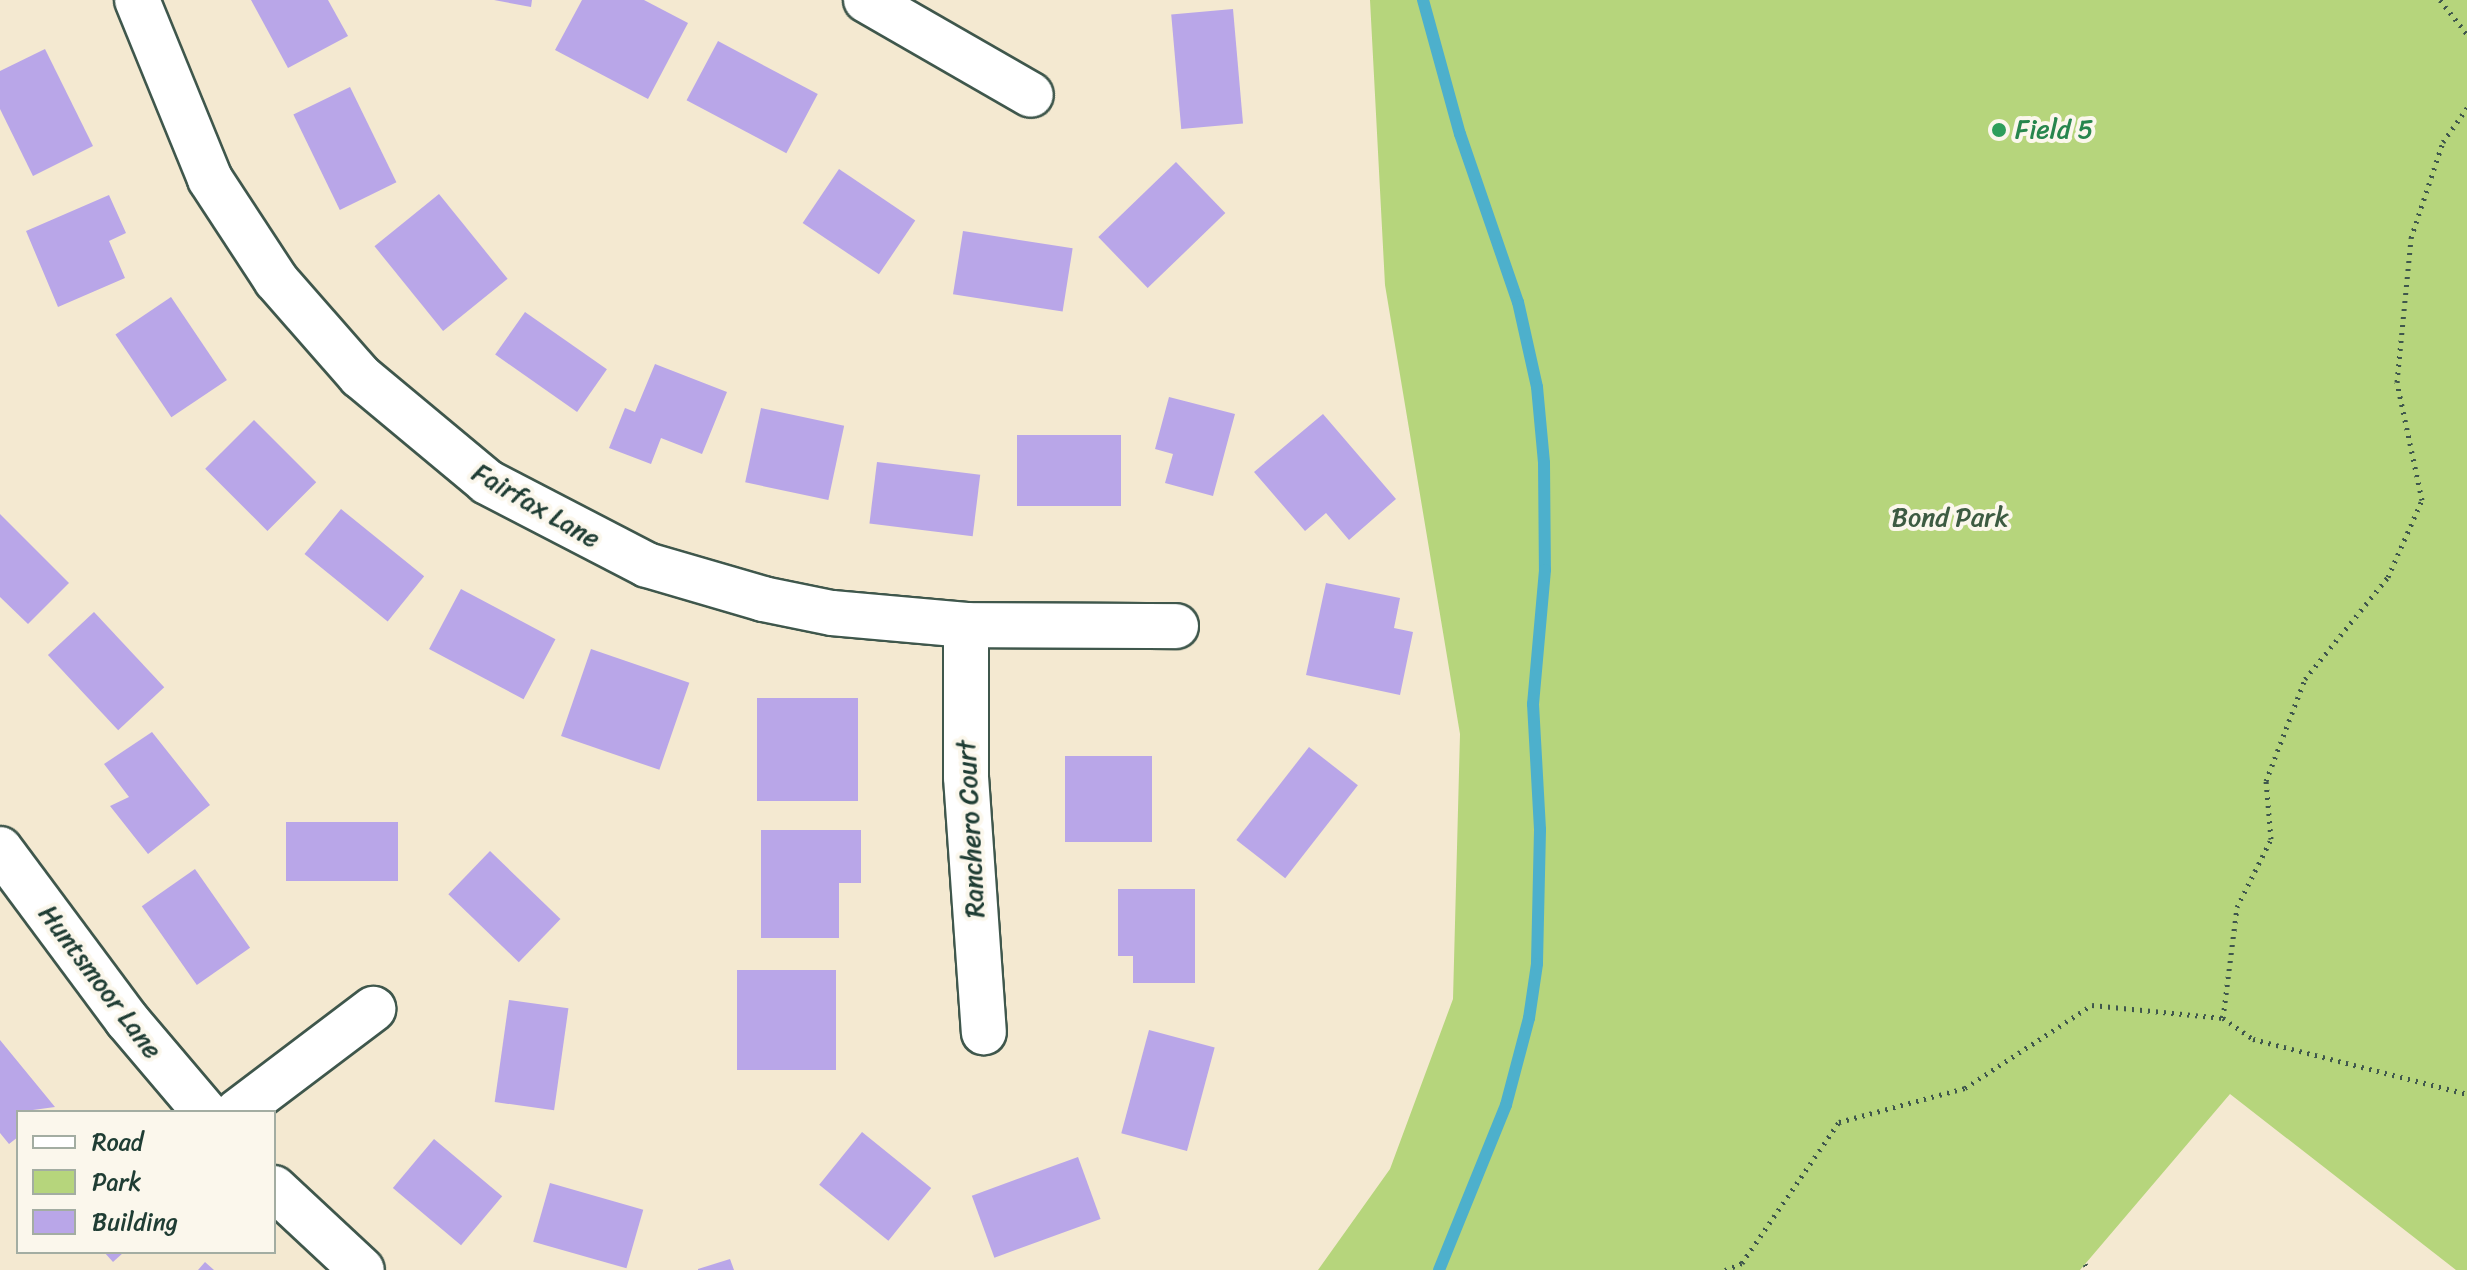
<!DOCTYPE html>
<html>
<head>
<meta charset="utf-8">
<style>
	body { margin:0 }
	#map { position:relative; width:2467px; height:1270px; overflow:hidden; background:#f4e9d1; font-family:Sriracha,sans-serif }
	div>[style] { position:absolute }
	.green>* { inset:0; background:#b6d57c }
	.stream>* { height:12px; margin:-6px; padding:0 6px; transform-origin:6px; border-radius:6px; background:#4db0cc }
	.building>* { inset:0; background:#b9a6e8; transform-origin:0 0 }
	.path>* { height:5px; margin-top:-2.5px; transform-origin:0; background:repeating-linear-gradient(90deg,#3f574c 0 2px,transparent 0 8px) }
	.roads { filter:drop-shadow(2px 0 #3f574c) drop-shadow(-2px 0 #3f574c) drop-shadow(0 2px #3f574c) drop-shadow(0 -2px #3f574c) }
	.minor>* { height:44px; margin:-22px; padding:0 22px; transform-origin:22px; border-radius:22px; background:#fff }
	.dots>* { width:22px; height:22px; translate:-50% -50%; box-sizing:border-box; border:4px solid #fbf7ec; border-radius:50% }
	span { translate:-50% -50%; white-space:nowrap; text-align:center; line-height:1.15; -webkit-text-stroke:8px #fbf7ec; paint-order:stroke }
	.leisure-label { font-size:26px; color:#27864d }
	.left { translate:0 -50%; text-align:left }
	.street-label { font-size:26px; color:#1f3d34 }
	.park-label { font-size:26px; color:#3d5b42 }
	.legend { position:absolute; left:16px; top:1110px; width:260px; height:144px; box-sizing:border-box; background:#fbf7ec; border:2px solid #a3ada2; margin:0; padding:10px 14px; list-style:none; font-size:24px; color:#1f3d34 }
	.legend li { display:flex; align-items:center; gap:16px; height:40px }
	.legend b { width:40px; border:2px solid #a3ada2 }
</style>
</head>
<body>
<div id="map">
	<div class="green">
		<div style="clip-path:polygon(1370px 0,2467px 0,2467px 1270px,2456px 1270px,2230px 1094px,2080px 1270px,1318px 1270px,1390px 1169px,1453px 999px,1460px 734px,1385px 285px)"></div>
	</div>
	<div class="stream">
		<div style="left:1423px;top:0;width:139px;rotate:74.6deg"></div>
		<div style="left:1460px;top:134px;width:178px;rotate:71deg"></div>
		<div style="left:1518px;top:302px;width:87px;rotate:77.4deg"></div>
		<div style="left:1537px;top:387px;width:76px;rotate:84.7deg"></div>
		<div style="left:1544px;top:463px;width:107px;rotate:89.5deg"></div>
		<div style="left:1545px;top:570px;width:135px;rotate:95.1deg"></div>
		<div style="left:1533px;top:704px;width:126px;rotate:86.8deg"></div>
		<div style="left:1540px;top:830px;width:134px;rotate:91.3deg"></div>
		<div style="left:1537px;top:964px;width:55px;rotate:98.4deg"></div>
		<div style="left:1529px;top:1018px;width:90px;rotate:104.8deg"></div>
		<div style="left:1506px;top:1105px;width:178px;rotate:112.1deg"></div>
	</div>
	<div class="building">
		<div style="clip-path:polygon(251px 0,328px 0,348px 36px,288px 68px)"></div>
		<div style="clip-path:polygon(494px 0,532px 0,531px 7px)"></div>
		<div style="clip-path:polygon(582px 0,644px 0,688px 23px,648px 99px,555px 50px)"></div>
		<div style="left:1233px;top:9px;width:115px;height:62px;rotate:85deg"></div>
		<div style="left:718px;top:41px;width:113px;height:67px;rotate:28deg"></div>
		<div style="clip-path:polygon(45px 49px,93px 146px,33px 176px,0 109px,0 71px)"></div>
		<div style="left:350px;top:87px;width:106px;height:63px;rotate:64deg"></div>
		<div style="left:1176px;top:162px;width:71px;height:108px;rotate:46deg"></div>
		<div style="left:839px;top:169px;width:92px;height:65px;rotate:34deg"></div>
		<div style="left:439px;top:194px;width:109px;height:83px;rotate:51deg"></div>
		<div style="clip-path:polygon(109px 195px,126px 233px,109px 241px,125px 278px,58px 307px,26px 231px)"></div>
		<div style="left:963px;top:231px;width:111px;height:64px;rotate:9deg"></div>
		<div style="left:171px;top:297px;width:100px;height:67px;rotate:56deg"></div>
		<div style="left:525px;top:312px;width:100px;height:52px;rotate:35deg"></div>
		<div style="clip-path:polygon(655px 364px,727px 392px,702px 454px,661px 438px,651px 464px,609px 448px,625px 408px,635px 412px)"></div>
		<div style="clip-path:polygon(1169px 397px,1235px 414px,1213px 496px,1165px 483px,1173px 454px,1155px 449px)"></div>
		<div style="left:761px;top:408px;width:85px;height:76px;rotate:12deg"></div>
		<div style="clip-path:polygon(1323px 414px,1396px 499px,1349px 540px,1326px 513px,1305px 531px,1254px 472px)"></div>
		<div style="left:254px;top:420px;width:88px;height:69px;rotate:45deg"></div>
		<div style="left:1017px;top:435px;width:104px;height:71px"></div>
		<div style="left:877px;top:462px;width:104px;height:62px;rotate:7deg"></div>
		<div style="left:341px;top:509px;width:107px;height:58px;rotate:39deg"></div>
		<div style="clip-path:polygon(0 514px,69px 583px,28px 624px,0 597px)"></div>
		<div style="clip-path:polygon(1326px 583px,1400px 598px,1394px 628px,1413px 632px,1400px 695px,1306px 675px)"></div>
		<div style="left:461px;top:589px;width:107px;height:68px;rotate:28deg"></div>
		<div style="left:94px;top:612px;width:103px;height:63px;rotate:47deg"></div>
		<div style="left:591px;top:649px;width:104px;height:92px;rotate:19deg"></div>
		<div style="left:757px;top:698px;width:101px;height:103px"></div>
		<div style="clip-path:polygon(152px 732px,210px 805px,148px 854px,110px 806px,129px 797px,104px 764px)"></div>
		<div style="left:1309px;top:747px;width:62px;height:118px;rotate:38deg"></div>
		<div style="left:1065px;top:756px;width:87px;height:86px"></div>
		<div style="left:286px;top:822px;width:112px;height:59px"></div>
		<div style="clip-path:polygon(761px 830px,861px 830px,861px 883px,839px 883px,839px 938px,761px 938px)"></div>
		<div style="left:490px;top:851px;width:98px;height:60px;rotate:44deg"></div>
		<div style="left:195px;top:869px;width:96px;height:65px;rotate:55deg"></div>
		<div style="clip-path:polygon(1118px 889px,1195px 889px,1195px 983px,1133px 983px,1133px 956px,1118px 956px)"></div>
		<div style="left:737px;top:970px;width:99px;height:100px"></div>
		<div style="left:509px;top:1000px;width:60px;height:103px;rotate:8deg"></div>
		<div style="left:1149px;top:1030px;width:68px;height:107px;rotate:15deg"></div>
		<div style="clip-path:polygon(0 1040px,55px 1107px,18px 1112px,18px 1137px,9px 1144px,0 1133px)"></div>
		<div style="left:862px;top:1132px;width:89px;height:68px;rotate:39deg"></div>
		<div style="left:434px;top:1139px;width:89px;height:64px;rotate:40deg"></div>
		<div style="left:1078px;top:1157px;width:66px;height:113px;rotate:70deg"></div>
		<div style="left:550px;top:1183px;width:97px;height:61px;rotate:16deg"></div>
		<div style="clip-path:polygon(104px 1252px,124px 1252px,113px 1262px)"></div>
		<div style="clip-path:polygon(730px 1259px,734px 1270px,698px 1270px,698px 1269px)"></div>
		<div style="clip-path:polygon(205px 1262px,214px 1270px,198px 1270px)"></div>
	</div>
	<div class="path">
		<div style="left:2440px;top:0;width:43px;rotate:51.5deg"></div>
		<div style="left:2223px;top:1018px;width:112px;rotate:-82.8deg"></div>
		<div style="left:2237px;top:907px;width:76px;rotate:-63.4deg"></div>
		<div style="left:2271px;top:839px;width:58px;rotate:-94.9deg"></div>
		<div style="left:2266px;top:781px;width:109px;rotate:-69.1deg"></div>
		<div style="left:2305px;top:679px;width:132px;rotate:-50.9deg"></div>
		<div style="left:2388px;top:577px;width:84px;rotate:-66.2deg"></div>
		<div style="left:2422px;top:500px;width:121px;rotate:-102deg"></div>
		<div style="left:2397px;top:382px;width:145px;rotate:-84.4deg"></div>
		<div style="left:2411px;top:238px;width:101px;rotate:-71.6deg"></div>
		<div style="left:2443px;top:142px;width:42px;rotate:-54.8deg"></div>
		<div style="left:2085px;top:1264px;width:7px;rotate:63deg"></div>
		<div style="left:1725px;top:1270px;width:18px;rotate:-22deg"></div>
		<div style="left:1742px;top:1263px;width:171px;rotate:-55.5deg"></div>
		<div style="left:1839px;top:1122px;width:131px;rotate:-15.1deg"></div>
		<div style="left:1965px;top:1088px;width:152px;rotate:-33.2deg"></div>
		<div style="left:2092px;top:1005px;width:132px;rotate:5.7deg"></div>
		<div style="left:2223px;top:1018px;width:37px;rotate:35deg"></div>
		<div style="left:2253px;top:1039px;width:221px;rotate:14.4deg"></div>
	</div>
	<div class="roads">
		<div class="minor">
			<div style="left:137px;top:0;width:193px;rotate:67.8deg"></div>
			<div style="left:210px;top:179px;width:121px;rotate:56.8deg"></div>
			<div style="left:276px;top:280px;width:128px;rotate:48.8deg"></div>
			<div style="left:360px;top:376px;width:165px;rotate:39.8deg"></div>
			<div style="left:487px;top:482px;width:180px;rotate:27.4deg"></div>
			<div style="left:647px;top:565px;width:121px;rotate:16.3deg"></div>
			<div style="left:763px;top:599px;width:70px;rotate:11.5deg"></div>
			<div style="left:832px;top:613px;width:135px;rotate:5.1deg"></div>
			<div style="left:966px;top:625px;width:210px;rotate:0.3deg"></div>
			<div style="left:866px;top:0;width:190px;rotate:29.9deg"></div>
			<div style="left:966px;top:625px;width:152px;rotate:90deg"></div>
			<div style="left:966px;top:777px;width:256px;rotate:86deg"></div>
			<div style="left:0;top:849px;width:213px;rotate:53.4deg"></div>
			<div style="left:127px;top:1020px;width:121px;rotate:49.7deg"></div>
			<div style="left:237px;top:1112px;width:171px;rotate:-37.1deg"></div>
			<div style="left:274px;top:1188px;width:120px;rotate:43deg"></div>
		</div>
	</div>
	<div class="dots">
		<div style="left:1999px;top:130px;background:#2e9e5b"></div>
	</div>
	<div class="leisure-label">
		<span class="left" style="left:2015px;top:130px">Field 5</span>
	</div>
	<div class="street-label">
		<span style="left:536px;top:506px;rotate:30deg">Fairfax Lane</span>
		<span style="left:971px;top:829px;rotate:-93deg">Ranchero Court</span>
		<span style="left:100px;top:982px;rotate:53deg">Huntsmoor Lane</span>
	</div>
	<div class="park-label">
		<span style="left:1950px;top:518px">Bond Park</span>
	</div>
	<ul class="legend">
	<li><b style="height:10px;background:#fff"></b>Road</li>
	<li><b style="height:22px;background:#b6d57c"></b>Park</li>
	<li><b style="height:22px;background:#b9a6e8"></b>Building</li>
	</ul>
</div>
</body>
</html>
